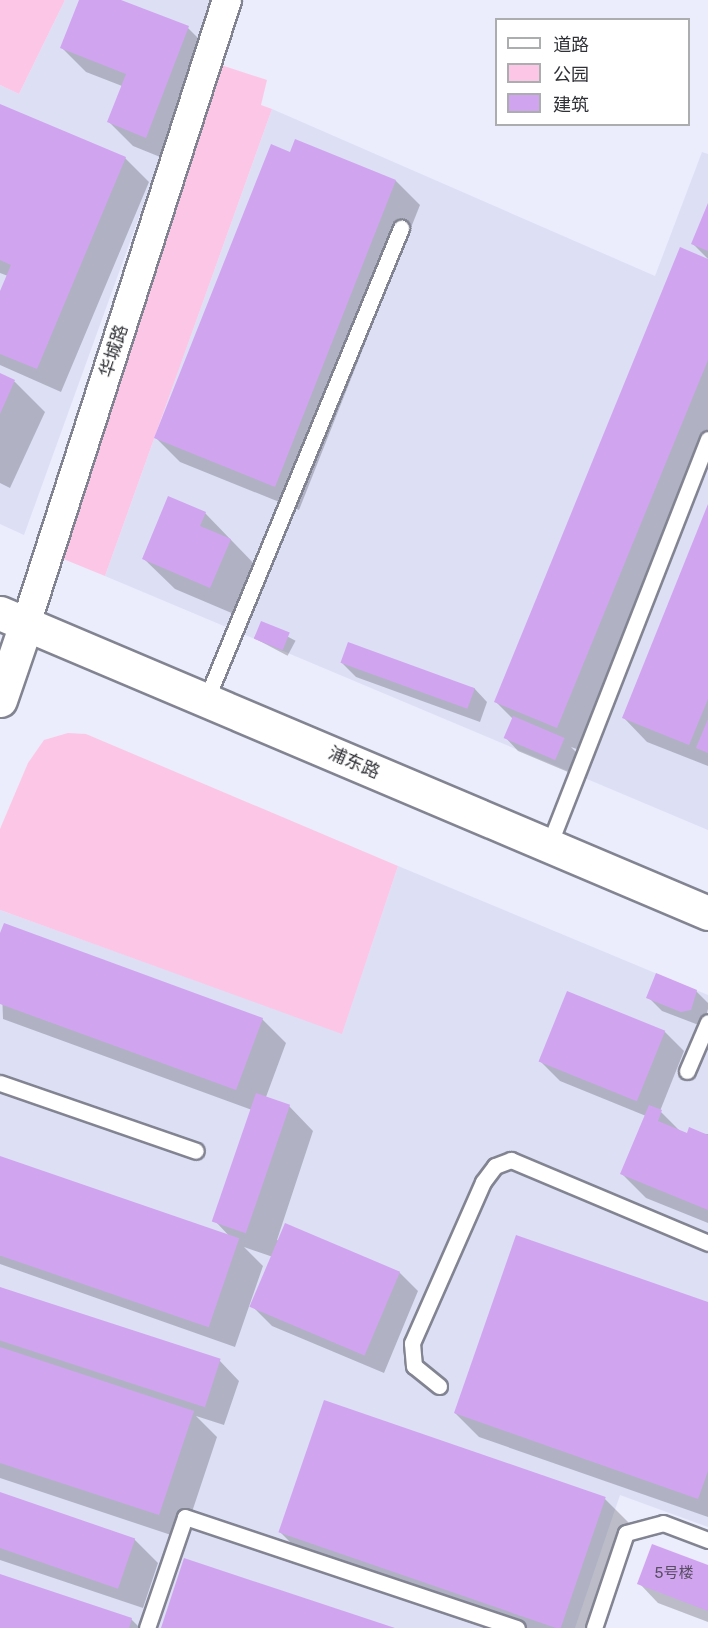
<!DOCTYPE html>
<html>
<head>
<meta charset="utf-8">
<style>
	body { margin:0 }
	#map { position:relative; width:708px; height:1628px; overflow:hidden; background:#ebecfc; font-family:Rubik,"Noto Sans SC",sans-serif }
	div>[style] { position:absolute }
	.built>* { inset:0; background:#dddff5 }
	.green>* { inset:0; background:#fcc7e7 }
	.shadow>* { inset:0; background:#0003; transform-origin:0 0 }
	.building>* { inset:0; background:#d1a4ef; transform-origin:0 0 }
	.roads { filter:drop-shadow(2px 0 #838492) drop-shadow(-2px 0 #838492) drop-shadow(0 2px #838492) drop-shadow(0 -2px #838492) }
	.lane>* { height:15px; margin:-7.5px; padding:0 7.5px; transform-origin:7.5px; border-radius:7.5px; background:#fff }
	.street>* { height:28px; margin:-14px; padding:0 14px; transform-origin:14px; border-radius:14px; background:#fff }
	.secondary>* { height:33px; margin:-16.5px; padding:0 16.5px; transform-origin:16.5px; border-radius:16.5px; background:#fff }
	span { translate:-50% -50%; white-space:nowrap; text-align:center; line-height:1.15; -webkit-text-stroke:6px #fff; paint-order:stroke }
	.number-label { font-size:15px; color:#584e64 }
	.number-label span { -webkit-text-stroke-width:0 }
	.street-label { font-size:18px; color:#303136 }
	.legend { position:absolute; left:495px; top:18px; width:195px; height:108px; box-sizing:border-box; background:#fff; border:2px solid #acadaf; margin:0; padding:8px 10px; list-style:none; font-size:18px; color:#303136 }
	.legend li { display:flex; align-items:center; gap:12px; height:30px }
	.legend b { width:30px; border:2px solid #acadaf }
</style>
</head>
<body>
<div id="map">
	<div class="built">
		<div style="clip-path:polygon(65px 0,212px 0,161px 156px,24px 535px,0 524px,0 85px,19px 94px)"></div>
		<div style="clip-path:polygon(272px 109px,655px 276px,702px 152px,708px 154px,708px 830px,105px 576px)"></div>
		<div style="clip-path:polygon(398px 866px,708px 995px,708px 1527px,620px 1495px,575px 1628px,0 1628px,0 910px,342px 1033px)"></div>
	</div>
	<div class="green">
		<div style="clip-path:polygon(0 0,65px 0,19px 94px,0 85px)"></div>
		<div style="clip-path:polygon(221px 65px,267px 80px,261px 105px,272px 109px,105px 576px,56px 556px)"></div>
		<div style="clip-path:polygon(68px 733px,86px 734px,398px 866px,342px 1034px,0 910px,0 829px,28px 763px,44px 740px)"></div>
	</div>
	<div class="shadow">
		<div style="clip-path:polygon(80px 0,117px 0,188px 28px,212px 52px,170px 161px,133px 146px,109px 122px,122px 86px,86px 72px,62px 48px)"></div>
		<div style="clip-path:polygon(0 105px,125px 158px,149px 182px,61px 392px,0 365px,0 295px,8px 276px,0 273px)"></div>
		<div style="clip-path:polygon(291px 154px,396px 181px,420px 205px,299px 510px,180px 462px,156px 438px)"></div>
		<div style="clip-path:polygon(708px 206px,708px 259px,693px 244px)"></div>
		<div style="clip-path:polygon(708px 260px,708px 442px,582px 751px,571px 747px,577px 753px,568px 772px,518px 751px,505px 737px,513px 719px,496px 702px)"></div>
		<div style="clip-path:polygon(0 375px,15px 382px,45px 412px,10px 488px,0 483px)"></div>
		<div style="clip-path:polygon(708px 508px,708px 766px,647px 742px,623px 717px)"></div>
		<div style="clip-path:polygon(205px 513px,261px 571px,241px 617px,175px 589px,144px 559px)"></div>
		<div style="left:262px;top:623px;width:38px;height:17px;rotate:28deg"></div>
		<div style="clip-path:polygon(342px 663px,474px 688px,487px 702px,480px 722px,356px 677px)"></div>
		<div style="clip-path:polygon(0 937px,262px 1019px,286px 1043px,266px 1097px,289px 1106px,313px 1131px,277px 1240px,399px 1272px,418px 1291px,384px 1373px,272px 1326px,252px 1306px,273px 1257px,244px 1247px,263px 1266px,235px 1347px,0 1264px,0 1157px,233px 1240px,215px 1221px,252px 1110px,3px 1019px)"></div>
		<div style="clip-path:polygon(696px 991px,708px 1003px,708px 1009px,704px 1023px,696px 1024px,662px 1011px,648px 997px)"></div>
		<div style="clip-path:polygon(665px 1032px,684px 1051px,660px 1111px,682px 1133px,708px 1134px,708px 1223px,646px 1198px,622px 1174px,646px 1116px,560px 1081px,541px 1062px)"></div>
		<div style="clip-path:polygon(0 1288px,220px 1361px,239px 1381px,224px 1425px,196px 1416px,217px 1437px,183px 1539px,0 1478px)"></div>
		<div style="clip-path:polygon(708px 1303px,708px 1517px,479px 1437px,455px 1413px)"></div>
		<div style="clip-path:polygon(0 1494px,134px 1539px,158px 1563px,143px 1608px,0 1560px)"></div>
		<div style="clip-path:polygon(605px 1499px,629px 1523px,592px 1628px,511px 1628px,304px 1556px,280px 1532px)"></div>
		<div style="clip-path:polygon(708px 1567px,708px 1622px,658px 1603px,639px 1583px)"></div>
		<div style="clip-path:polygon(0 1575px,131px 1619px,140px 1628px,0 1628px)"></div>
	</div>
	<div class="building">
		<div style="clip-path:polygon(79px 0,121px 0,189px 26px,146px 138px,107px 122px,126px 74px,60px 48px)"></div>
		<div style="clip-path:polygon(0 104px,126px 157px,37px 369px,0 354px,0 291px,11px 265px,0 260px)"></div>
		<div style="clip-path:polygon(295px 139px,396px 180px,275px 487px,154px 438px,271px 144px,290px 152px)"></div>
		<div style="clip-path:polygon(708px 203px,708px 251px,691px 244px)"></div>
		<div style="clip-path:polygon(680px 247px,708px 259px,708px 360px,557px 728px,494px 702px)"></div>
		<div style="clip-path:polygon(0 373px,15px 380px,0 414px)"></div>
		<div style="clip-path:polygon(168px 496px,206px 512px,200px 526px,231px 539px,210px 588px,142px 559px)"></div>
		<div style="clip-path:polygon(708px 504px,708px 699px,689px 745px,622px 718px)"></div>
		<div style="left:261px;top:621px;width:31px;height:19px;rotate:22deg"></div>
		<div style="left:348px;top:642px;width:135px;height:22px;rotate:20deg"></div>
		<div style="left:513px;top:716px;width:56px;height:24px;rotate:23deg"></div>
		<div style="clip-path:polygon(708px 719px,708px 753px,696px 748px)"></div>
		<div style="clip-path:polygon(4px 923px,263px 1018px,236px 1090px,0 1004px,0 933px)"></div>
		<div style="clip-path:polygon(656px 973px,697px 990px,691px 1010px,681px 1012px,646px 998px)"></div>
		<div style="left:567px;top:991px;width:106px;height:76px;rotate:22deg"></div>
		<div style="left:256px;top:1093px;width:36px;height:136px;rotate:19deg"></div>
		<div style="clip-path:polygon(649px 1105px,662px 1110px,658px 1121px,687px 1133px,689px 1127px,708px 1135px,708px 1210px,620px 1174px)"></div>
		<div style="left:0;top:1156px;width:253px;height:94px;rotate:19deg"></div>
		<div style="left:285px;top:1223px;width:125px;height:91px;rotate:23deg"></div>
		<div style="clip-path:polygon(516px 1235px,708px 1302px,708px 1471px,698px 1499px,454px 1413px)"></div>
		<div style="left:0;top:1287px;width:232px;height:51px;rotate:18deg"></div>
		<div style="clip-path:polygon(0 1347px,194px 1411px,159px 1515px,0 1463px)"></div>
		<div style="left:324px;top:1400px;width:298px;height:140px;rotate:19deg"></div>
		<div style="left:0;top:1492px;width:143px;height:53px;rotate:19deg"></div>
		<div style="clip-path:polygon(652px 1544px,708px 1565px,708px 1611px,637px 1584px)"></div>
		<div style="clip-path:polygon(184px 1558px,395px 1628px,161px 1628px)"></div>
		<div style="clip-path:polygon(0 1574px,132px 1618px,129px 1628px,0 1628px)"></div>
	</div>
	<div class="roads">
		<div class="lane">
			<div style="left:206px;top:700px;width:511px;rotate:-67.55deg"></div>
			<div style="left:549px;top:845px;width:436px;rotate:-68.6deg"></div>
			<div style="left:687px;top:1071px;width:53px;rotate:-66.8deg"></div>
			<div style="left:0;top:1083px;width:207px;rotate:19.1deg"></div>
			<div style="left:439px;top:1386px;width:32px;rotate:-141deg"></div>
			<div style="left:414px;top:1366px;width:23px;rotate:-95deg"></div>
			<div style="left:412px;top:1343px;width:176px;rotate:-66.2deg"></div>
			<div style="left:483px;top:1182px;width:20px;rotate:-53deg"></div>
			<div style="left:495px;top:1166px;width:17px;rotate:-21deg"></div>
			<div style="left:511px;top:1160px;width:214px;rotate:22.8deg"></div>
			<div style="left:147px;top:1628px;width:117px;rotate:-71.1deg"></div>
			<div style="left:185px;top:1517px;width:350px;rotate:18.5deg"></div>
			<div style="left:594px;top:1628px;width:100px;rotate:-71.4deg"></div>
			<div style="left:626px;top:1533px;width:38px;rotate:-15deg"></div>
			<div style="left:663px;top:1523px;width:48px;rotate:20.7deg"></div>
		</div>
		<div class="street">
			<div style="left:26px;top:624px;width:656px;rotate:-72.15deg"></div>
		</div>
		<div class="secondary">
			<div style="left:0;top:613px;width:769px;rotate:22.96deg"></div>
			<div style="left:0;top:700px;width:80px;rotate:-71.1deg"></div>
		</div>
	</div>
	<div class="number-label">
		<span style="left:674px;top:1574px">5号楼</span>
	</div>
	<div class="street-label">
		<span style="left:114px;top:351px;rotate:-72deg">华城路</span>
		<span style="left:354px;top:763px;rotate:23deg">浦东路</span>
	</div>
	<ul class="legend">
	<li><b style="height:8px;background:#fff"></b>道路</li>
	<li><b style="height:16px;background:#fcc7e7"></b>公园</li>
	<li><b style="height:16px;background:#d1a4ef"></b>建筑</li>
	</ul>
</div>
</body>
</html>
